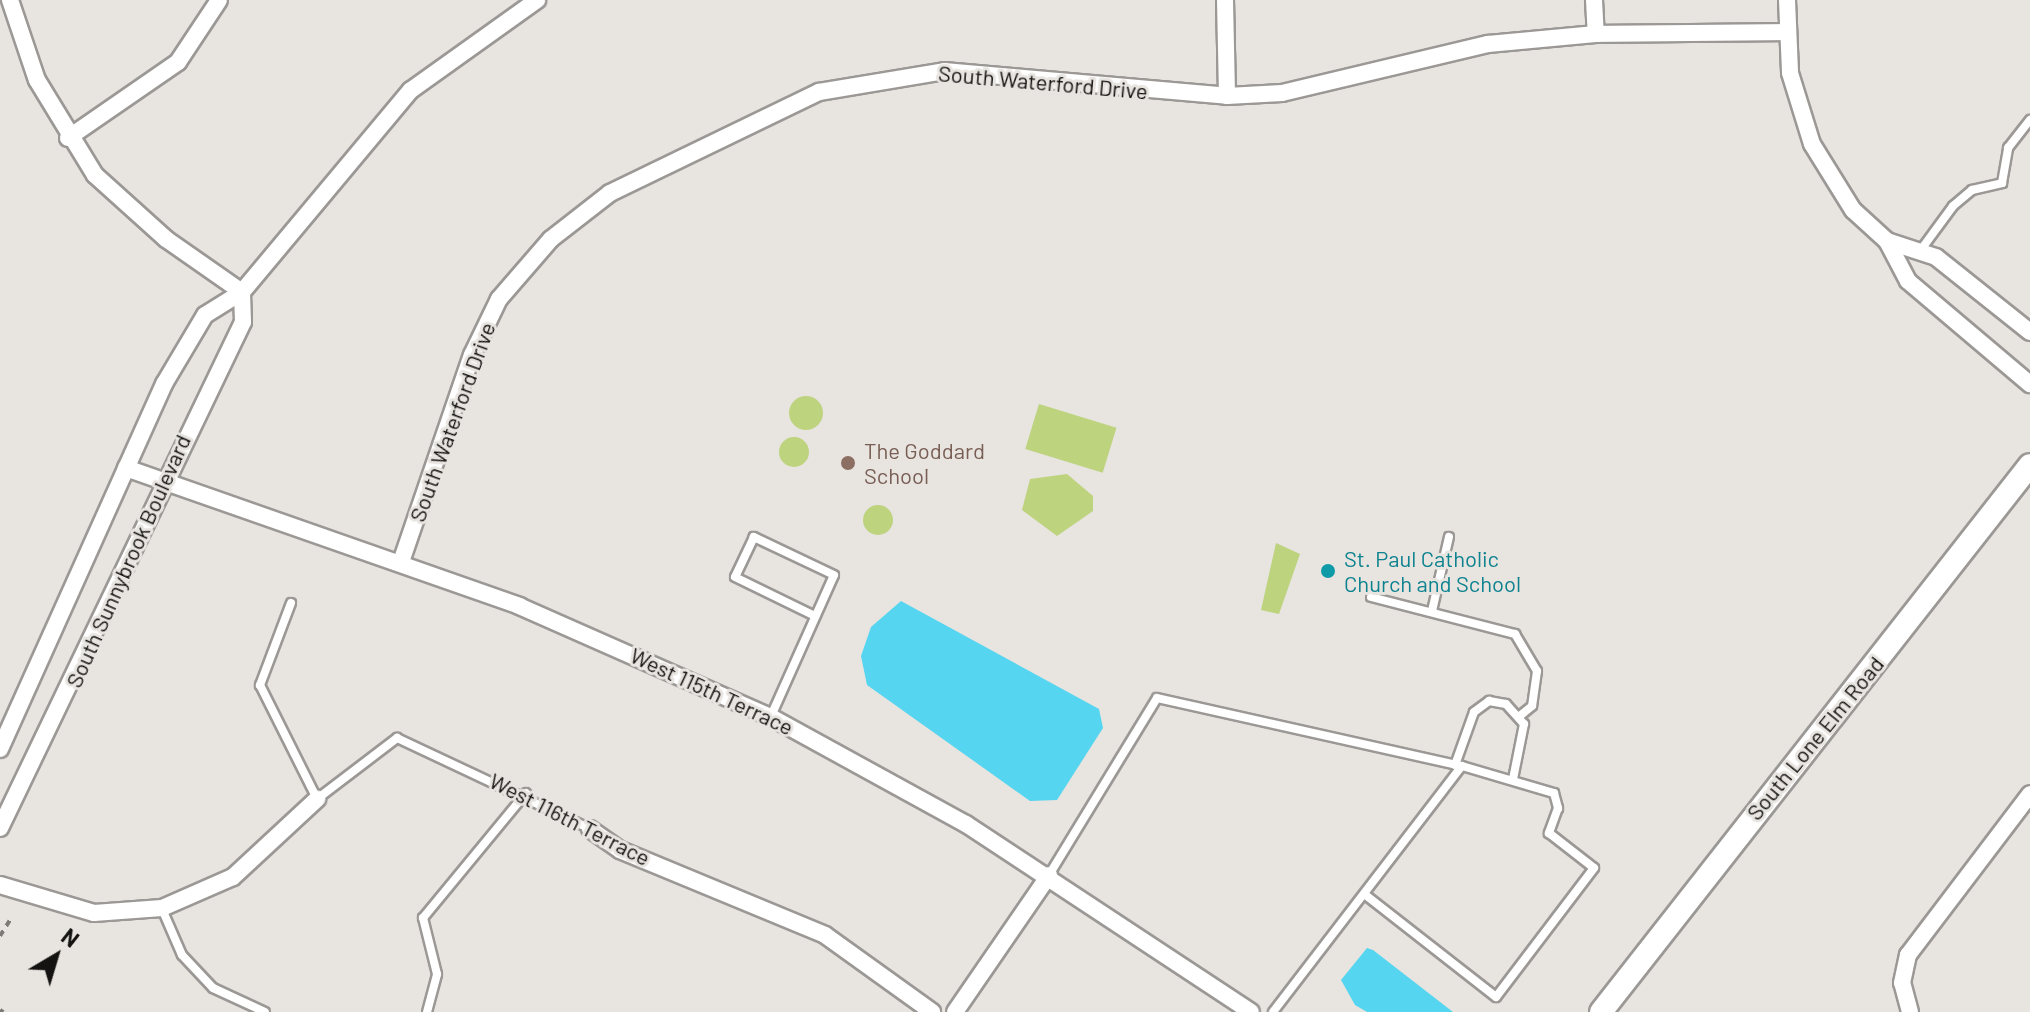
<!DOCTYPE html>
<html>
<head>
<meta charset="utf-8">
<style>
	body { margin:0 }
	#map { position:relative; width:2030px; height:1012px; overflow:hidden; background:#e8e4e0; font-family:Barlow,sans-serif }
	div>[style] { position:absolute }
	.green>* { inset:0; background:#bdd37e; transform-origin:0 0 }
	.round { border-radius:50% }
	.water>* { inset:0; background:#55d5ef }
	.path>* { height:4px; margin-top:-2px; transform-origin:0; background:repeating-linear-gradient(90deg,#7d7b78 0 6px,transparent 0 12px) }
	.roads { filter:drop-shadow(2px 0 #9b9895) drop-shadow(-2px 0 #9b9895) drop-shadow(0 2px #9b9895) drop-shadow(0 -2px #9b9895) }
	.service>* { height:8px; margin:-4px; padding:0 4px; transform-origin:4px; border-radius:4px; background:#fff }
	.minor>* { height:16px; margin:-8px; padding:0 8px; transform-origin:8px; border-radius:8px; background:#fff }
	.tertiary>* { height:22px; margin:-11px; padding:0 11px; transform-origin:11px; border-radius:11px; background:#fff }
	.dots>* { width:22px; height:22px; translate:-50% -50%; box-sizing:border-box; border:4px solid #e8e4e0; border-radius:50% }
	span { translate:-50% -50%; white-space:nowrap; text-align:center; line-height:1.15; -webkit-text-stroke:6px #e8e4e0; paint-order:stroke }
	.street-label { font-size:22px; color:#141311 }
	.education-label { font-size:22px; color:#785e54 }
	.left { translate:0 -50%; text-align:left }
	.culture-label { font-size:22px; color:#0d838f }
	.north { position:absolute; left:16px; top:916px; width:80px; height:80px; -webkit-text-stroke:6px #e8e4e0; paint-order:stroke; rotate:38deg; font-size:22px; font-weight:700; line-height:32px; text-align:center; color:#141311 }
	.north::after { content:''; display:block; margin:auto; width:28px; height:36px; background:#141311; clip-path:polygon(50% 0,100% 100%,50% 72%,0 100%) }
</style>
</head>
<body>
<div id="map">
	<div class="green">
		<div class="round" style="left:789px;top:396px;width:34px;height:34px"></div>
		<div style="left:1039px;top:404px;width:81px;height:47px;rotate:17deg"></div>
		<div class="round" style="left:779px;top:437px;width:30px;height:30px"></div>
		<div style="clip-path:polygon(1067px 474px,1093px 496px,1093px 511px,1057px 536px,1022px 510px,1030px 479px)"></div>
		<div class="round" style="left:863px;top:505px;width:30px;height:30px"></div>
		<div style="clip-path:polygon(1276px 543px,1300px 554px,1279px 614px,1261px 610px)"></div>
	</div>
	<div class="water">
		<div style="clip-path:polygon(901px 601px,1099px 709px,1103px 728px,1057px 800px,1030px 801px,867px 685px,861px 656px,871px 627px)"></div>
		<div style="clip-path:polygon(1367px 948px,1373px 950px,1453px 1012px,1367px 1012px,1355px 1005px,1341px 980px)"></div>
	</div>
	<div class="path">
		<div style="left:0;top:936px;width:22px;rotate:-58deg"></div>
		<div style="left:0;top:1010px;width:4px;rotate:34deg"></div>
	</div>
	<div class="roads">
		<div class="service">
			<div style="left:1920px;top:251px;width:56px;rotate:-53.7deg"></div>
			<div style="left:1953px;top:206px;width:25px;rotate:-40deg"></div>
			<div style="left:1972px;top:190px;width:31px;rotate:-13deg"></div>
			<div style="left:2002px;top:183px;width:36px;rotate:-80deg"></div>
			<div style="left:2008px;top:148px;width:36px;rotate:-52deg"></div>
			<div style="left:1371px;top:597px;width:149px;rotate:14.4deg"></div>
			<div style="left:1515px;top:634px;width:43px;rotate:59.3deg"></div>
			<div style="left:1537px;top:671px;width:35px;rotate:98deg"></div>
			<div style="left:1532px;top:706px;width:14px;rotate:141deg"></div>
			<div style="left:291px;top:603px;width:88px;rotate:110.7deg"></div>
			<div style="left:260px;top:685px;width:127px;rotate:63.4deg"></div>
			<div style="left:317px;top:799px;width:101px;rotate:-37.3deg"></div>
			<div style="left:397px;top:738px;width:213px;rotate:25.2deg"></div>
			<div style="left:1432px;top:611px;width:76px;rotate:-77.1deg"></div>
			<div style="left:771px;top:716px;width:154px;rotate:-65.9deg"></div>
			<div style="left:834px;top:575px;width:89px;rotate:-154.6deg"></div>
			<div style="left:754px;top:537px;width:44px;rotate:115.4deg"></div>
			<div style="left:735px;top:577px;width:89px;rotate:26deg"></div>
			<div style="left:1455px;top:765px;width:56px;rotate:-70.3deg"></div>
			<div style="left:1474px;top:712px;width:19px;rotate:-36deg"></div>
			<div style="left:1489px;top:701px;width:17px;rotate:10deg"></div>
			<div style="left:1506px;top:704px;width:27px;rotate:48deg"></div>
			<div style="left:1524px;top:724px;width:56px;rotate:101.3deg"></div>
			<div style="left:1049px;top:875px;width:207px;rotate:-58.6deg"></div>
			<div style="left:1157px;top:698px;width:312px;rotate:12.6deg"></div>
			<div style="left:162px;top:909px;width:50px;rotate:66.5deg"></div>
			<div style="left:182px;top:955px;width:45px;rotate:46.8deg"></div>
			<div style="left:213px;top:988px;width:57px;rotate:24.8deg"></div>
			<div style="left:427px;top:1012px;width:39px;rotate:-75deg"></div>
			<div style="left:437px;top:974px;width:58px;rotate:-104deg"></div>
			<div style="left:423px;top:918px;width:162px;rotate:-50.5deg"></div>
			<div style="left:1273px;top:1012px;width:310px;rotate:-52.5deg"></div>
			<div style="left:1462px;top:766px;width:96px;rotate:16.4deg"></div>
			<div style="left:1554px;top:793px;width:16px;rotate:75deg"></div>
			<div style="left:1558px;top:808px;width:27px;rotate:110deg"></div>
			<div style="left:1549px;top:833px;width:57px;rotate:37.9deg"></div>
			<div style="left:1594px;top:868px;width:162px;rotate:127.2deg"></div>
			<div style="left:1496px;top:997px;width:167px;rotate:-142deg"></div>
		</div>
		<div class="minor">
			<div style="left:10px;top:0;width:84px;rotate:71.4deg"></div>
			<div style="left:37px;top:80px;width:111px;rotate:58.6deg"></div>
			<div style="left:95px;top:175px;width:96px;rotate:42deg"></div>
			<div style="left:166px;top:239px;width:93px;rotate:34.9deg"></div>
			<div style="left:1225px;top:0;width:96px;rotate:88.8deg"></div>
			<div style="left:1594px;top:0;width:34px;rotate:87deg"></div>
			<div style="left:1787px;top:0;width:73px;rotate:87.6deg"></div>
			<div style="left:1790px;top:73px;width:74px;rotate:72.8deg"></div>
			<div style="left:1812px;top:144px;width:78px;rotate:58.2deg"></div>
			<div style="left:1853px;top:210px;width:46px;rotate:42.4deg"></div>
			<div style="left:68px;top:138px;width:134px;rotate:-34.6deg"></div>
			<div style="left:178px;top:62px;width:74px;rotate:-56.5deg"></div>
			<div style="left:2030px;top:332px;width:120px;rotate:-141.4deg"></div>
			<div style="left:1936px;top:257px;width:52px;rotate:-161.9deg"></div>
			<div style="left:1887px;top:241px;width:45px;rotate:62.3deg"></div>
			<div style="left:1908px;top:281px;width:160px;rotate:40.2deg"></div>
			<div style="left:126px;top:468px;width:417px;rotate:19.3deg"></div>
			<div style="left:519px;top:606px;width:275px;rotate:23.8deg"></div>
			<div style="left:771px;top:717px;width:222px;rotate:28.8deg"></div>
			<div style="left:966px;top:824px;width:341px;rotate:33.4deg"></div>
			<div style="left:401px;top:562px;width:219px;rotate:-71.1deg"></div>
			<div style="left:472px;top:355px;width:62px;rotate:-64.3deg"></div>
			<div style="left:499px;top:299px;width:79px;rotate:-49.1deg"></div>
			<div style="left:551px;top:239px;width:75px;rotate:-37.9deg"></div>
			<div style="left:610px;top:193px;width:232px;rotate:-25.8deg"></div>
			<div style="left:819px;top:92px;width:127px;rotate:-9.5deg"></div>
			<div style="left:944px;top:71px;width:284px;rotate:5deg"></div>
			<div style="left:1227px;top:96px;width:55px;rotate:-3.1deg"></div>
			<div style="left:1282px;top:93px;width:212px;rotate:-13.4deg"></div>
			<div style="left:1488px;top:44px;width:108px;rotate:-5.3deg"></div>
			<div style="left:1596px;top:34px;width:189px;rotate:-0.6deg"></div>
			<div style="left:0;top:749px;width:400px;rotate:-65.8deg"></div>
			<div style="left:164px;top:384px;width:80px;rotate:-59.3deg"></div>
			<div style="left:205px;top:315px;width:44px;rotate:-31.9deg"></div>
			<div style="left:242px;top:292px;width:263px;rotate:-50.1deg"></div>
			<div style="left:411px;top:90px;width:155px;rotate:-35.5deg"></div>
			<div style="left:0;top:828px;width:561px;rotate:-64.35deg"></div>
			<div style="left:243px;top:322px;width:30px;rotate:-92deg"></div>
			<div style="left:590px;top:829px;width:37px;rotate:35deg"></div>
			<div style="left:620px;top:850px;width:222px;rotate:22.5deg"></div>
			<div style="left:825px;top:935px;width:132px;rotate:35.7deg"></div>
			<div style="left:0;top:885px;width:98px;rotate:16.6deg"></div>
			<div style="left:94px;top:913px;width:68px;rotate:-4.2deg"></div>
			<div style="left:162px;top:908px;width:77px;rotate:-23.6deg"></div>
			<div style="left:233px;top:877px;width:115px;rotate:-42.9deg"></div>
			<div style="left:955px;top:1012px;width:166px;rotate:-55.5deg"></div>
			<div style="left:1910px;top:1012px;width:30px;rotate:-105deg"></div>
			<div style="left:1902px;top:983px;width:29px;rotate:-78deg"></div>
			<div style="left:1908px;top:955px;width:202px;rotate:-52.8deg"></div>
		</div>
		<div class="tertiary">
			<div style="left:1601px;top:1012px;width:695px;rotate:-51.89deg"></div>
		</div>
	</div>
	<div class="dots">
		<div style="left:848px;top:463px;background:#8d6e63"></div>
		<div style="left:1328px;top:571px;background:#0f9aa8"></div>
	</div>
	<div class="street-label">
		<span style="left:1043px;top:82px;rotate:5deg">South Waterford Drive</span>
		<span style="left:452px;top:422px;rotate:-70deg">South Waterford Drive</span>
		<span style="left:128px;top:561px;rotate:-66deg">South Sunnybrook Boulevard</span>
		<span style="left:712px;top:691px;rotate:25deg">West 115th Terrace</span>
		<span style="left:1815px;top:738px;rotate:-51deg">South Lone Elm Road</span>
		<span style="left:570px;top:819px;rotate:27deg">West 116th Terrace</span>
	</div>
	<div class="education-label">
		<span class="left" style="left:864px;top:463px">The Goddard<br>School</span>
	</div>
	<div class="culture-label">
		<span class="left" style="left:1344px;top:571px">St. Paul Catholic<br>Church and School</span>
	</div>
	<div class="north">N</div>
</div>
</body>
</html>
